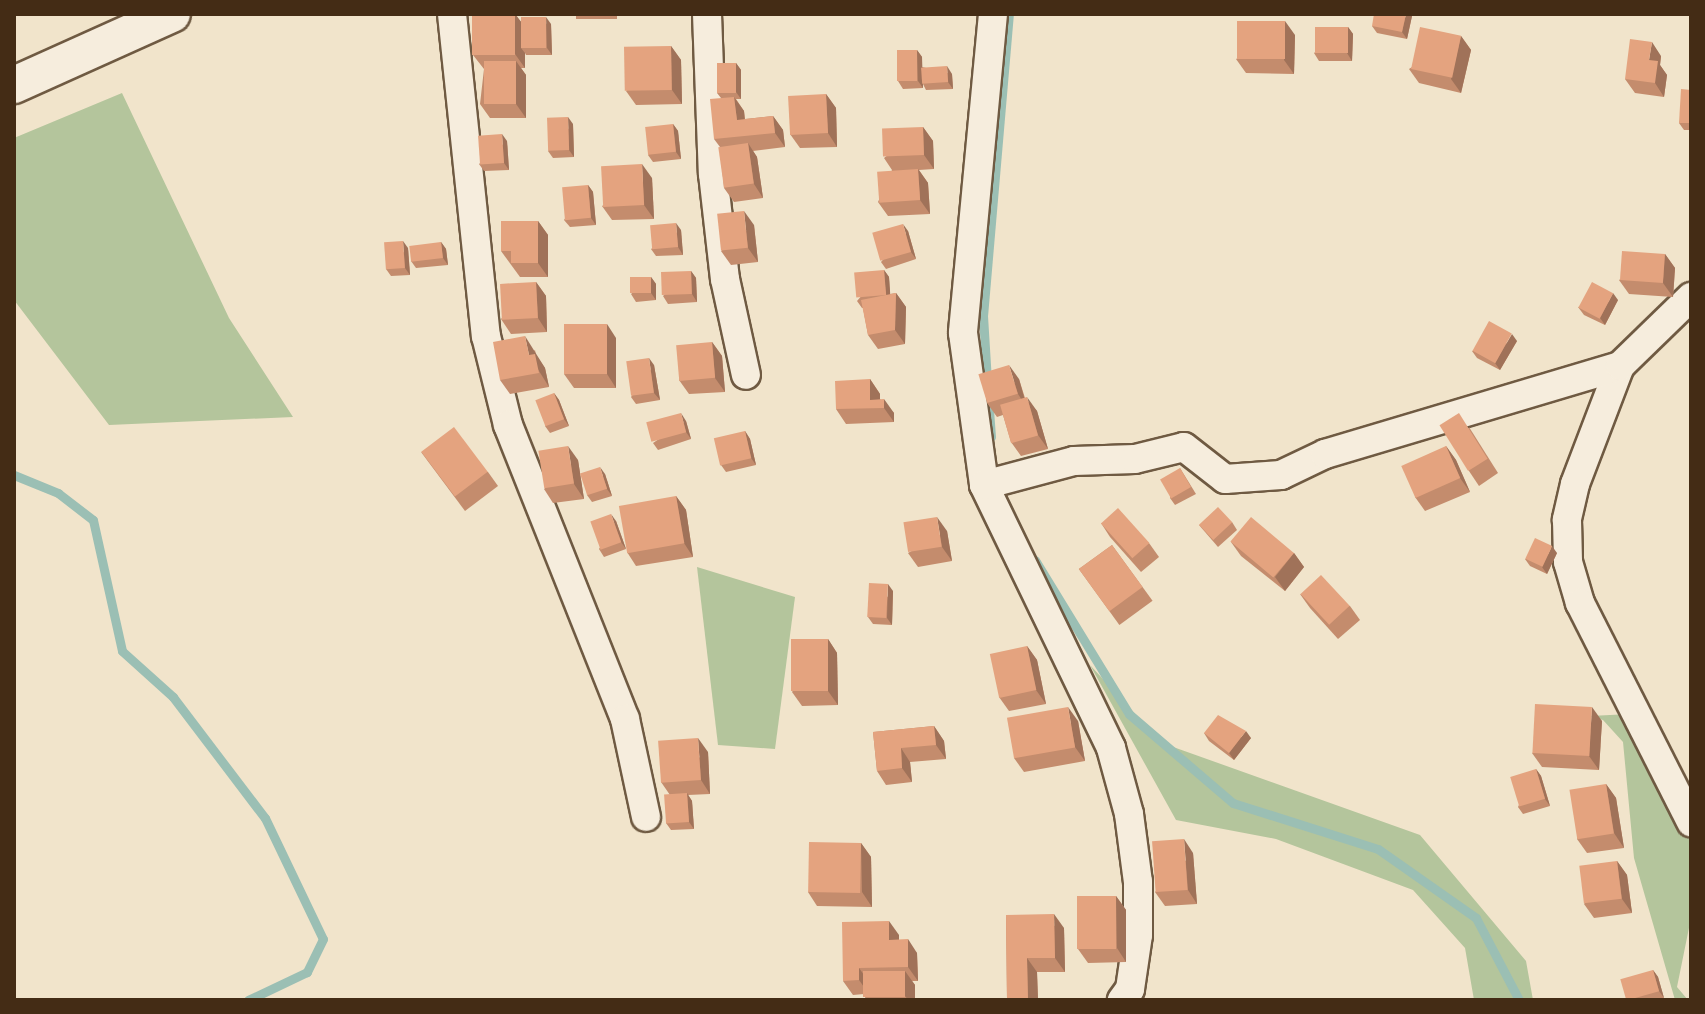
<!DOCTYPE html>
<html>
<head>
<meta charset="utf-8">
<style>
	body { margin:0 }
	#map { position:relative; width:1705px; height:1014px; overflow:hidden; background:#f1e4cb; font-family:"Libre Bodoni",serif }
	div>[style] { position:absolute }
	.green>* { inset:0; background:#b4c59c }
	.stream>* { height:9px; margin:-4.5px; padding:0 4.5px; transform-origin:4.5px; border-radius:4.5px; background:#9bbfb4 }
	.roads { filter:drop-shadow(2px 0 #6f5a42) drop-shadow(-2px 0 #6f5a42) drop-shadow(0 2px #6f5a42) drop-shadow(0 -2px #6f5a42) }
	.minor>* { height:28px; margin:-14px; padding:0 14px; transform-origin:14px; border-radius:14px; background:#f6eddd }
	.tertiary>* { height:36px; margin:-18px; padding:0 18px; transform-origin:18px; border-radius:18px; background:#f6eddd }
	.wall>* { inset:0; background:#c48c6d; transform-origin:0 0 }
	.shaded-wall>* { inset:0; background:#a07259 }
	.building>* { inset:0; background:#e4a37f; transform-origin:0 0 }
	span { translate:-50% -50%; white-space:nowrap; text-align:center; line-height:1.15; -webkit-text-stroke:6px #f6eddd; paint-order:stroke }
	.frame { position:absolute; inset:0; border:16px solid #442c15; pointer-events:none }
</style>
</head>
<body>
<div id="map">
	<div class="green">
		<div style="clip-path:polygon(122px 93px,229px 318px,293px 417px,109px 425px,14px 300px,14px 138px)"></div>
		<div style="clip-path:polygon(697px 567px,795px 597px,775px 749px,718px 745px)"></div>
		<div style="clip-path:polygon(1090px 665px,1162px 743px,1420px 835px,1526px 961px,1533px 1000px,1474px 1000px,1465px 948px,1413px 890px,1276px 839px,1176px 820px)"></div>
		<div style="clip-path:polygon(1630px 714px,1691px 787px,1691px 918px,1677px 987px,1688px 1000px,1675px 1000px,1634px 858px,1623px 742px,1603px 720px,1590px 716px)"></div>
	</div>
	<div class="stream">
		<div style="left:987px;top:381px;width:65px;rotate:-93.5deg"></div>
		<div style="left:983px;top:316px;width:303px;rotate:-85.1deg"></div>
		<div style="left:988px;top:396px;width:41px;rotate:85.8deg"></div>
		<div style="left:14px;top:475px;width:48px;rotate:22.2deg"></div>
		<div style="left:58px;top:493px;width:44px;rotate:37.6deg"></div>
		<div style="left:93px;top:520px;width:134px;rotate:77.5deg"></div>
		<div style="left:122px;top:651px;width:69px;rotate:42deg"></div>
		<div style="left:173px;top:697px;width:152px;rotate:52.8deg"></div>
		<div style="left:265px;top:818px;width:134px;rotate:64.4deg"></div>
		<div style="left:323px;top:939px;width:37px;rotate:116deg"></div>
		<div style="left:307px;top:972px;width:65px;rotate:154.6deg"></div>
		<div style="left:1035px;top:560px;width:180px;rotate:58.6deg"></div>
		<div style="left:1129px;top:714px;width:137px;rotate:40.6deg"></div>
		<div style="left:1233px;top:803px;width:152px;rotate:17.6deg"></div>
		<div style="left:1378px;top:849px;width:120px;rotate:35.1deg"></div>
		<div style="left:1476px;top:918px;width:93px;rotate:62.3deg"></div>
	</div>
	<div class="roads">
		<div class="minor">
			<div style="left:452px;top:14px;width:324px;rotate:84deg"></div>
			<div style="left:486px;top:336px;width:92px;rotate:76.1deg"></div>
			<div style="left:508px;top:425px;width:316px;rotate:68.3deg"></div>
			<div style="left:625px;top:719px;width:100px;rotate:77.9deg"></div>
			<div style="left:707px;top:14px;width:160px;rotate:87.9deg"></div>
			<div style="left:713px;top:174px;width:106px;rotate:83.5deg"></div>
			<div style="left:725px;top:279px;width:98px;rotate:77.7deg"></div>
			<div style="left:993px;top:14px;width:320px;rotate:95.4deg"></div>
			<div style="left:963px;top:333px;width:153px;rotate:82.1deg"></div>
			<div style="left:984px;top:485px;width:292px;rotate:64.2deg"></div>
			<div style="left:1111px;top:748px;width:68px;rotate:74.7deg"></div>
			<div style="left:1129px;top:814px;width:69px;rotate:82.5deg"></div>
			<div style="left:1138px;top:882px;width:53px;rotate:90deg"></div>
			<div style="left:1138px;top:935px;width:55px;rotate:98.4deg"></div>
			<div style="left:1130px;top:989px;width:14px;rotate:126deg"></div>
			<div style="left:1620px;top:366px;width:126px;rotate:110.9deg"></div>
			<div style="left:1575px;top:484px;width:37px;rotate:103deg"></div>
			<div style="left:1567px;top:520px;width:42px;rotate:88.6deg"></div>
			<div style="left:1568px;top:562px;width:43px;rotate:73.7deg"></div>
			<div style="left:1580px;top:603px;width:246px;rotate:63.1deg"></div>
			<div style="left:984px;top:485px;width:93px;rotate:-14.9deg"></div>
			<div style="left:1074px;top:461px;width:61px;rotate:-1.9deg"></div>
			<div style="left:1135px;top:459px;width:50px;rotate:-13.8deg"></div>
			<div style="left:1184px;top:447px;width:52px;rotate:38deg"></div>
			<div style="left:1225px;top:479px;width:56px;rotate:-4.1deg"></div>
			<div style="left:1281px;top:475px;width:49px;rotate:-25.5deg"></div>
			<div style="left:1325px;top:454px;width:308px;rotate:-16.6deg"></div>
			<div style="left:1620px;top:366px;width:99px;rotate:-44.2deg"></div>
		</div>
		<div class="tertiary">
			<div style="left:14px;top:85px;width:173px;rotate:-24.2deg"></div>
		</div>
	</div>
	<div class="wall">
		<div style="clip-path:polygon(467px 14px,519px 14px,516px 15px,521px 22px,551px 24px,552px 55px,526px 55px,525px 53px,525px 68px,521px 68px,526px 75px,526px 118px,490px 118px,480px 104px,484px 69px,473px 55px,472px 15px)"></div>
		<div style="left:576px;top:14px;width:41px;height:5px"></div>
		<div style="clip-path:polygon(1412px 16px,1407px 39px,1377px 33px,1372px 26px)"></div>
		<div style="clip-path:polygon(1348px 27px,1353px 34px,1352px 61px,1319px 61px,1314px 53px)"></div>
		<div style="clip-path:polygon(1295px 35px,1294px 74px,1246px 73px,1236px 59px)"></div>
		<div style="clip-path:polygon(1461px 36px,1471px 50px,1461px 93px,1419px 83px,1409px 69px)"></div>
		<div style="clip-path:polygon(671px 46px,681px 60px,682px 104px,636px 105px,626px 91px)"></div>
		<div style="clip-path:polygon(917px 50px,922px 57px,922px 67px,952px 74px,953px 89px,926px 90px,923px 84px,923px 88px,903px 89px,898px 81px)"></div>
		<div style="clip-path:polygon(1661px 56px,1660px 65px,1667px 75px,1664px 97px,1635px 93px,1625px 79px)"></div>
		<div style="clip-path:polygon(736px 63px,741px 70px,741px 99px,736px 99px,744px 111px,745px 119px,773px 116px,783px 130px,785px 147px,753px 151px,757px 157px,763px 198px,734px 202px,724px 188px,720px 147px,714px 139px,721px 98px,717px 93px)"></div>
		<div style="clip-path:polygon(1691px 90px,1691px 130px,1684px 130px,1679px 123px)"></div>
		<div style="clip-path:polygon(826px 94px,836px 108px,837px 147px,800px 148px,790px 134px)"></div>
		<div style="clip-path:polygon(573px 124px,574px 157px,553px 158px,548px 151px)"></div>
		<div style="clip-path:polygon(673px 124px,678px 131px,681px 159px,653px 162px,648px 155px)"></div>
		<div style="clip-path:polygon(923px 127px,933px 141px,934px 169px,919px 170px,928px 183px,930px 214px,888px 216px,878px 202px,892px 170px,884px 158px)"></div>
		<div style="clip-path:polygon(507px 141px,509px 170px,484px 171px,479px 164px)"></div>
		<div style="clip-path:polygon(652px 178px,654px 219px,612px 220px,602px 206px)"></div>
		<div style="clip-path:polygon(588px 185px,593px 192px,596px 225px,570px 227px,564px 220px)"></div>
		<div style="clip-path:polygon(538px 221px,548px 235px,548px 277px,520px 277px,501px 251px)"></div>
		<div style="clip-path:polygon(754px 225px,758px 262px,731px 265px,721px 251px)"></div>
		<div style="clip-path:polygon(681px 230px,683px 255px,656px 256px,651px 249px)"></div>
		<div style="clip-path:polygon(908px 231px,916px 259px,886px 269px,881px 262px)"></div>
		<div style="clip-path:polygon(441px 242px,446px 249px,448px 265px,416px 268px,411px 261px)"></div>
		<div style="clip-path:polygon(408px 248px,410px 275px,391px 276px,386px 269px)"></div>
		<div style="clip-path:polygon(1665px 254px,1675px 268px,1673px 297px,1629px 294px,1619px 280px)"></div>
		<div style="clip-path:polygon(884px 270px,889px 277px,890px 294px,896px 293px,906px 307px,905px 344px,878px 349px,868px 335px,863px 308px,862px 308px,857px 301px)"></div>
		<div style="clip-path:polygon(691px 271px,696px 278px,697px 302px,668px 304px,663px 296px)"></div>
		<div style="clip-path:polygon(651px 277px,656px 284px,656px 300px,636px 302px,631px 294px)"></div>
		<div style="clip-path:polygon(536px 282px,546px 296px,547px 332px,511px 334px,501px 319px)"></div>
		<div style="clip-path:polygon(1618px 300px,1605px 325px,1584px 315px,1578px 307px)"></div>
		<div style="clip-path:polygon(616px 338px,616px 388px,574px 388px,564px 374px)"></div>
		<div style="clip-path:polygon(1517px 341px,1500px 370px,1477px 358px,1472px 351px)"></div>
		<div style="clip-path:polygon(712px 342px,722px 356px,725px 392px,689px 394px,679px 380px)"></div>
		<div style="clip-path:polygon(535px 350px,536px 355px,545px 368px,549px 387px,510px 394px,500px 380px)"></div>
		<div style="clip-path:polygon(654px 365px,660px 400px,636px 404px,631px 397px)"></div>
		<div style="clip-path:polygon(870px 379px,880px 394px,880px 399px,894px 413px,894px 422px,846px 424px,836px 409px)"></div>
		<div style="clip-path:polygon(1019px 379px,1025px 398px,1037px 411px,1048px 449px,1021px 456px,1011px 442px,1003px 415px,997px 417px,987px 403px)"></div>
		<div style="clip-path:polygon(554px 393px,559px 400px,569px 426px,550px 433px,545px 426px)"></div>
		<div style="clip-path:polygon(686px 421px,691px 439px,658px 450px,653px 443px)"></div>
		<div style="clip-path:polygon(1469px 427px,1498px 473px,1479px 486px,1469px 471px)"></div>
		<div style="clip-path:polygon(745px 431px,750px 439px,756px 465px,726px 472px,721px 465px)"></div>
		<div style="clip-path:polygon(1446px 446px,1456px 460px,1470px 492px,1425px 511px,1415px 497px)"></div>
		<div style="clip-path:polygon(421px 452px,488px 472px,498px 486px,465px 511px)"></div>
		<div style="clip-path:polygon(578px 460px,584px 499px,553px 503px,544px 489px)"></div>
		<div style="clip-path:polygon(1180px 468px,1196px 494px,1175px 505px,1170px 498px)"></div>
		<div style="clip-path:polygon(605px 474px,612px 496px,592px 502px,587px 495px)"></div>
		<div style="clip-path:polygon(676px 496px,686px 510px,693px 557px,636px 566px,627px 552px)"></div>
		<div style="clip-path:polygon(616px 521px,626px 549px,604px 557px,599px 549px)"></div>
		<div style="clip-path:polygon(1232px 522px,1237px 530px,1218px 547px,1199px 525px)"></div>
		<div style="clip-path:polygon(1101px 523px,1149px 543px,1159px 557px,1141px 572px,1110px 537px)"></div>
		<div style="clip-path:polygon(947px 531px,952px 561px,918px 567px,908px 553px)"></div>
		<div style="clip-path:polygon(1231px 542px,1294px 553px,1304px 567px,1285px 591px,1241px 556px)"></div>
		<div style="left:1112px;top:545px;width:69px;height:41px;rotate:54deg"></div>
		<div style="clip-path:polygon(1557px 553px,1547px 574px,1530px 566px,1525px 559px)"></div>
		<div style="clip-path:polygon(893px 591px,892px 625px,873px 624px,868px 617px)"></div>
		<div style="clip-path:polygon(1300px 594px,1350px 606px,1360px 620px,1338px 639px,1310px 608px)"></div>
		<div style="clip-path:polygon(828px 639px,837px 653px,838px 705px,802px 706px,792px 692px)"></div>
		<div style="clip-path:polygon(1027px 646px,1037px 660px,1046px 704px,1009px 711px,999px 697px)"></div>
		<div style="clip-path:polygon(1078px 721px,1085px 761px,1024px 772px,1014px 758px)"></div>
		<div style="clip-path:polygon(1602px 721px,1599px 770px,1542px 767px,1532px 753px)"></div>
		<div style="clip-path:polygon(934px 726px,944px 741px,946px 759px,910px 762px,912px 782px,886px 785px,877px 771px,873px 732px)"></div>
		<div style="clip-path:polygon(1204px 733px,1251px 738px,1234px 760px,1209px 741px)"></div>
		<div style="clip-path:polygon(708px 752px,710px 794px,688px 795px,692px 801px,694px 829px,671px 830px,666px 823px,670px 795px,661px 782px)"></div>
		<div style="clip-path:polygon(1536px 769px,1541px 776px,1550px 806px,1523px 814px,1518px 807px)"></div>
		<div style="clip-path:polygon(1606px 784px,1616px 798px,1624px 848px,1587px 853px,1577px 839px)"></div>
		<div style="clip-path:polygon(861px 843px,871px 857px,872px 907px,817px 906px,808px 892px)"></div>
		<div style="clip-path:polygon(1193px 853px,1197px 904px,1165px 906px,1155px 892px)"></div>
		<div style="clip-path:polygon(1617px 861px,1627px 875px,1632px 913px,1594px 918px,1584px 904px)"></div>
		<div style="clip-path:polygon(1116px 896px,1126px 910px,1126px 962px,1088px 963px,1078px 949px)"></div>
		<div style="clip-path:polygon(1006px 915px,1064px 928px,1065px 972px,1037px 972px,1038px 1000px,1007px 1000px)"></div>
		<div style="clip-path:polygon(899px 935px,899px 940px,917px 953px,918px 981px,912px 981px,915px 985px,915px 1000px,866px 1000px,864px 994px,853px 995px,843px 981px)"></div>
		<div style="clip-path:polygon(1653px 970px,1658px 977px,1664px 998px,1659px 1000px,1626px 1000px)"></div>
	</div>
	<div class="shaded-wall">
		<div style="clip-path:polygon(515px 14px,525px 27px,521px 48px,525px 53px,525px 68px,515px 54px)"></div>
		<div style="clip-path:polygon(1406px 14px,1411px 14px,1412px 16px,1407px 39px,1402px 32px)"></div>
		<div style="clip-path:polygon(546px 17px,551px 24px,552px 55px,547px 48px)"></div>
		<div style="clip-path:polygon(1285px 21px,1295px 35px,1294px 74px,1284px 60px)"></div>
		<div style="clip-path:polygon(1348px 27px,1353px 34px,1352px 61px,1347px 53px)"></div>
		<div style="clip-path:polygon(1461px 36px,1471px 50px,1461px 93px,1451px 79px)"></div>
		<div style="clip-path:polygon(1652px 42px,1661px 56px,1660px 65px,1667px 75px,1664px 97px,1655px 83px,1649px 60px)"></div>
		<div style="clip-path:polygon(671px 46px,681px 60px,682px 104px,672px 90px)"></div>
		<div style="clip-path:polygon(917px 50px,922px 57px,923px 88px,918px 81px)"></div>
		<div style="clip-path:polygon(516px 61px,526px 75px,526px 118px,516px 104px)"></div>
		<div style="clip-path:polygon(736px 63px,741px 70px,741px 99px,736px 92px)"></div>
		<div style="clip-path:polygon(947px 66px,952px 74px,953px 89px,948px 82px)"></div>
		<div style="clip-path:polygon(826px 94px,836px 108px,837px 147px,828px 133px)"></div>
		<div style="clip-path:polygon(734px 97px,744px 111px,746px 134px,737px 120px)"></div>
		<div style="clip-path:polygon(773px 116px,783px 130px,785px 147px,775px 133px)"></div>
		<div style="clip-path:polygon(568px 117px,573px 124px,574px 157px,569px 150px)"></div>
		<div style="clip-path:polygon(673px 124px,678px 131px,681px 159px,676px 152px)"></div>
		<div style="clip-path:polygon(923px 127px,933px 141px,934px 169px,924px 155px)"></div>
		<div style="clip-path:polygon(502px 134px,507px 141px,509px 170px,504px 163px)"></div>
		<div style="clip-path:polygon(748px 143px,757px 157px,763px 198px,754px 184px)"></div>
		<div style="clip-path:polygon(642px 164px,652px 178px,654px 219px,644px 205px)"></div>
		<div style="clip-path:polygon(918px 169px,928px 183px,930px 214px,920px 200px)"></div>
		<div style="clip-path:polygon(588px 185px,593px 192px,596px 225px,591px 218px)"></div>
		<div style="clip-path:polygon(744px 211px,754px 225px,758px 262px,748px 248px)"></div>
		<div style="clip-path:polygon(538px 221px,548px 235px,548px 277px,538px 263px)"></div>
		<div style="clip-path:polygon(676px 223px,681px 230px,683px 255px,678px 247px)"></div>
		<div style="clip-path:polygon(903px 224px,908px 231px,916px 259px,911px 252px)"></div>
		<div style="clip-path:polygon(403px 241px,408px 248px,410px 275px,405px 268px)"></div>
		<div style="clip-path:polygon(441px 242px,446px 249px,448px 265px,443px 258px)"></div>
		<div style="clip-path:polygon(1665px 254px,1675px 268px,1673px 297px,1663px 283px)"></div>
		<div style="clip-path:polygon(884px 270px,889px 277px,891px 305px,886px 298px)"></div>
		<div style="clip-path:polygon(691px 271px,696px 278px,697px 302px,692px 294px)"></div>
		<div style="clip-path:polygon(651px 277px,656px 284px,656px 300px,651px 293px)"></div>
		<div style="clip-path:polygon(536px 282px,546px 296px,547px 332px,538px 318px)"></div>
		<div style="clip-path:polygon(896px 293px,906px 307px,905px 344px,895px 330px)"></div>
		<div style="clip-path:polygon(1613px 293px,1618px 300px,1605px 325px,1600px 318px)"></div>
		<div style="clip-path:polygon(607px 324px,616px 338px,616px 388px,607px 374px)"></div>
		<div style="clip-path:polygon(1512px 334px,1517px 341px,1500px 370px,1495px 363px)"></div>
		<div style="clip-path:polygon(525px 336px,545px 368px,549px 387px,529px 355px)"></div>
		<div style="clip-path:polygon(712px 342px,722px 356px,725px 392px,715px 378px)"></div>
		<div style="clip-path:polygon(649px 358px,654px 365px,660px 400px,654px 393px)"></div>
		<div style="clip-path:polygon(1009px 365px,1019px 379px,1027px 408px,1018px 394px)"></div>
		<div style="clip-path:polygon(870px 379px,880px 394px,880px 408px,870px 400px)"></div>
		<div style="clip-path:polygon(554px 393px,559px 400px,569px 426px,564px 419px)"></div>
		<div style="clip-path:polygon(1027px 397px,1037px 411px,1048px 449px,1038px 435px)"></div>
		<div style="clip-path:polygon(884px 399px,894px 413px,894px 422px,884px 408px)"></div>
		<div style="clip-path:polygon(681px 413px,686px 421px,691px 439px,686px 432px)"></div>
		<div style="clip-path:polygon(745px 431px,750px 439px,756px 465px,751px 458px)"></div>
		<div style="clip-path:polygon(568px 446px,578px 460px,584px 499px,574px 484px)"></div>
		<div style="clip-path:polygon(1446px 446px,1456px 460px,1470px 492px,1460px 478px)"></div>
		<div style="clip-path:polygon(600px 467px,605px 474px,612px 496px,607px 489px)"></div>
		<div style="clip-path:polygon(676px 496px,686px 510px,693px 557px,684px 543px)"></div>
		<div style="clip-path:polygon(611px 514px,616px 521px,626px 549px,621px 542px)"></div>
		<div style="clip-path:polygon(937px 517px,947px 531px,952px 561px,942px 547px)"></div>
		<div style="clip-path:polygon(1552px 546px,1557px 553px,1547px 574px,1542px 567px)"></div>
		<div style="clip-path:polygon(1294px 553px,1304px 567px,1285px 591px,1275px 577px)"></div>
		<div style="clip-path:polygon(888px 584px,893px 591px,892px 625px,887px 618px)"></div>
		<div style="clip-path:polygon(828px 639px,837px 653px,838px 705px,828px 691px)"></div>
		<div style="clip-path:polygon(1027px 646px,1037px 660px,1046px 704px,1036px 690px)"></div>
		<div style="clip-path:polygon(1068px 707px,1078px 721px,1085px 761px,1075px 747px)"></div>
		<div style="clip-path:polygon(1592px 707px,1602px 721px,1599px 770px,1589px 756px)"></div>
		<div style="clip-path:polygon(934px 726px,944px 741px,946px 759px,936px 745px)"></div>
		<div style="clip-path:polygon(1246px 731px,1251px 738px,1234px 760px,1229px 753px)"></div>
		<div style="clip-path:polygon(698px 738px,708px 752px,710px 794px,701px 780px)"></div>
		<div style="clip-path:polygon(901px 748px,910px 762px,912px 782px,902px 768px)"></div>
		<div style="clip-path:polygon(1536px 769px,1541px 776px,1550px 806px,1545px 799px)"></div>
		<div style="clip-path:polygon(1606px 784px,1616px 798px,1624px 848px,1614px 833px)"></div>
		<div style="clip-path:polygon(687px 793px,692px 801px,694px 829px,689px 822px)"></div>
		<div style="clip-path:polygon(1184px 839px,1193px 853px,1197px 904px,1188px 890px)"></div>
		<div style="clip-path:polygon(861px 843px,871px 857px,872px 907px,862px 892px)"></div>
		<div style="clip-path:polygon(1617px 861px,1627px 875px,1632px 913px,1622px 899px)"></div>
		<div style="clip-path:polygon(1116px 896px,1126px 910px,1126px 962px,1117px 948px)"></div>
		<div style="clip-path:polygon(1054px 914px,1064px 928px,1065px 972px,1055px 958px)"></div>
		<div style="clip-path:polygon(889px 921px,899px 935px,899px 954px,889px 940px)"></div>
		<div style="clip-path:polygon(908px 939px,917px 953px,918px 981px,908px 967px)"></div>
		<div style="clip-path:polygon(1027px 958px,1037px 972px,1038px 1000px,1028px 1000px)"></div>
		<div style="clip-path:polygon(859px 968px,869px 982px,869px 994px,859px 980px)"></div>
		<div style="clip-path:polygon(1653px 970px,1658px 977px,1664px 998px,1659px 991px)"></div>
		<div style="clip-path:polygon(905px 971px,915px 985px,915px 1000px,908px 1000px,905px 996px)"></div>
	</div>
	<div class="building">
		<div style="left:472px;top:14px;width:43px;height:41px"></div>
		<div style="clip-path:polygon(1374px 14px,1406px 14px,1402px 32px,1372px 26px)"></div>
		<div style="left:521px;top:17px;width:25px;height:31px"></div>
		<div style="left:1237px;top:21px;width:48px;height:38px"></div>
		<div style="left:1315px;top:27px;width:33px;height:26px"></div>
		<div style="left:1420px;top:27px;width:42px;height:43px;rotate:12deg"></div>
		<div style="clip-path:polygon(1630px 39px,1652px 42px,1649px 60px,1658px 61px,1655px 83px,1625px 79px)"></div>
		<div style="left:671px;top:46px;width:44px;height:47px;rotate:89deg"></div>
		<div style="left:897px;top:50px;width:20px;height:31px"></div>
		<div style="left:484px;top:61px;width:32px;height:43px"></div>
		<div style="left:717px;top:63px;width:19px;height:30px"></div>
		<div style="left:947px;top:66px;width:16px;height:26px;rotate:86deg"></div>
		<div style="clip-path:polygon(1681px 89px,1691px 90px,1691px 123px,1679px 123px)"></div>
		<div style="left:826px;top:94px;width:39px;height:38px;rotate:87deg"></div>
		<div style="clip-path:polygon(734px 97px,737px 120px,773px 116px,775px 133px,714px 139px,710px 99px)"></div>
		<div style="left:568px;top:117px;width:33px;height:21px;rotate:88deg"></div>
		<div style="left:673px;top:124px;width:28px;height:28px;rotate:84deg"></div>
		<div style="left:923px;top:127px;width:28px;height:41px;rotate:88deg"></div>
		<div style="left:502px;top:134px;width:29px;height:24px;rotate:86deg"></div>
		<div style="left:748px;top:143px;width:41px;height:30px;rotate:82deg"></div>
		<div style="left:642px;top:164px;width:41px;height:41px;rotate:87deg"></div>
		<div style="left:918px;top:169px;width:31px;height:41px;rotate:86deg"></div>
		<div style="left:588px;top:185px;width:33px;height:26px;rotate:85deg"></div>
		<div style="left:744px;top:211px;width:37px;height:27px;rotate:84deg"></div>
		<div style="clip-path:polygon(501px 221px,538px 221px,538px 263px,511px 263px,511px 251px,501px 251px)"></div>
		<div style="left:676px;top:223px;width:24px;height:26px;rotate:85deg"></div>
		<div style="left:903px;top:224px;width:29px;height:32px;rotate:74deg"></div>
		<div style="left:403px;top:241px;width:27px;height:19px;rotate:86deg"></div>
		<div style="left:441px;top:242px;width:16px;height:32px;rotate:83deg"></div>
		<div style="left:1622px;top:251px;width:43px;height:29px;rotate:4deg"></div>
		<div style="left:884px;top:270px;width:25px;height:30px;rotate:85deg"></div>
		<div style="left:691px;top:271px;width:23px;height:30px;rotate:88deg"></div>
		<div style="left:651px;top:277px;width:16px;height:21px;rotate:90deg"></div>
		<div style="left:536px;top:282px;width:36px;height:36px;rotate:87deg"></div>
		<div style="left:1592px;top:282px;width:24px;height:29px;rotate:28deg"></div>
		<div style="clip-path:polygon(896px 293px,895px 330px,868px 335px,861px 300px)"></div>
		<div style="left:1489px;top:321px;width:26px;height:34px;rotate:29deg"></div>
		<div style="left:564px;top:324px;width:43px;height:50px"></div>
		<div style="clip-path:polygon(525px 336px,529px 355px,535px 354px,539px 373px,500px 380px,493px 342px)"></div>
		<div style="left:712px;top:342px;width:36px;height:36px;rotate:85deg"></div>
		<div style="left:649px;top:358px;width:35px;height:23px;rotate:82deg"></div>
		<div style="left:1009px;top:365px;width:30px;height:32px;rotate:73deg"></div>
		<div style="clip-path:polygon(870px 379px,870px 400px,884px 399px,884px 408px,836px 409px,835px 381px)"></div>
		<div style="left:554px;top:393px;width:28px;height:20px;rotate:69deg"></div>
		<div style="left:1027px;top:397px;width:40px;height:28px;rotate:74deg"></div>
		<div style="left:681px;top:413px;width:20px;height:36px;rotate:75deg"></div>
		<div style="left:1459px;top:413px;width:54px;height:23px;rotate:58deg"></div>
		<div style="left:454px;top:427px;width:56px;height:41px;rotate:53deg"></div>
		<div style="left:745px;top:431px;width:28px;height:32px;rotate:77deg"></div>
		<div style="left:568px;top:446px;width:38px;height:30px;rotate:81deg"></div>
		<div style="left:1446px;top:446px;width:35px;height:49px;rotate:66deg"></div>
		<div style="left:600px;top:467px;width:23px;height:21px;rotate:72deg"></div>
		<div style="left:1180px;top:468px;width:22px;height:23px;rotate:60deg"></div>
		<div style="left:676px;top:496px;width:48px;height:58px;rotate:80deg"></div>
		<div style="left:1218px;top:507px;width:21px;height:26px;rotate:47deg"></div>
		<div style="left:1118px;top:508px;width:47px;height:23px;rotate:48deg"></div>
		<div style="left:611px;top:514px;width:30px;height:22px;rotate:70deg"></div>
		<div style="left:937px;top:517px;width:30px;height:34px;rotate:81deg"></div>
		<div style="left:1251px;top:517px;width:56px;height:32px;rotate:40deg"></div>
		<div style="left:1535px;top:538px;width:19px;height:23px;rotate:25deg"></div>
		<div style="left:1112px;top:545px;width:52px;height:41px;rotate:54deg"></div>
		<div style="left:1321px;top:575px;width:42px;height:28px;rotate:47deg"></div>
		<div style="left:869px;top:583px;width:19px;height:34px;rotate:3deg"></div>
		<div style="left:828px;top:639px;width:52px;height:37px;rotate:90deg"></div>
		<div style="left:1027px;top:646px;width:45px;height:38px;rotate:78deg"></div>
		<div style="left:1535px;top:704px;width:57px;height:49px;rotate:3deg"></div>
		<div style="left:1068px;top:707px;width:41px;height:62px;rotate:80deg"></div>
		<div style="clip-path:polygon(1218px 715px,1246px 731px,1229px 753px,1204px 733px)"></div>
		<div style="clip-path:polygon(934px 726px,936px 745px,901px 748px,902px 768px,877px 771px,873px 732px)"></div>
		<div style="left:698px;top:738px;width:42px;height:40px;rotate:86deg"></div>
		<div style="left:1536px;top:769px;width:31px;height:27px;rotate:73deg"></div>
		<div style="left:1606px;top:784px;width:50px;height:37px;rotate:81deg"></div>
		<div style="left:687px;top:793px;width:29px;height:23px;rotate:86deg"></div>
		<div style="left:1184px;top:839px;width:51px;height:32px;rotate:86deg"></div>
		<div style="left:809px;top:842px;width:52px;height:50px;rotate:1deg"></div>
		<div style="left:1617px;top:861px;width:38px;height:38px;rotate:83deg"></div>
		<div style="left:1077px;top:896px;width:39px;height:53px"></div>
		<div style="clip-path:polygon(1054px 914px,1055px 958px,1027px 958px,1028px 1000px,1007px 1000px,1006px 915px)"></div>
		<div style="clip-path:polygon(889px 921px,889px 940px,908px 939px,908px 967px,859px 968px,859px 980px,843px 981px,842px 922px)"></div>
		<div style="left:1653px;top:970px;width:22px;height:34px;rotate:74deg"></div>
		<div style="left:863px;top:971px;width:42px;height:26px"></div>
	</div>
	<div class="frame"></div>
</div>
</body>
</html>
